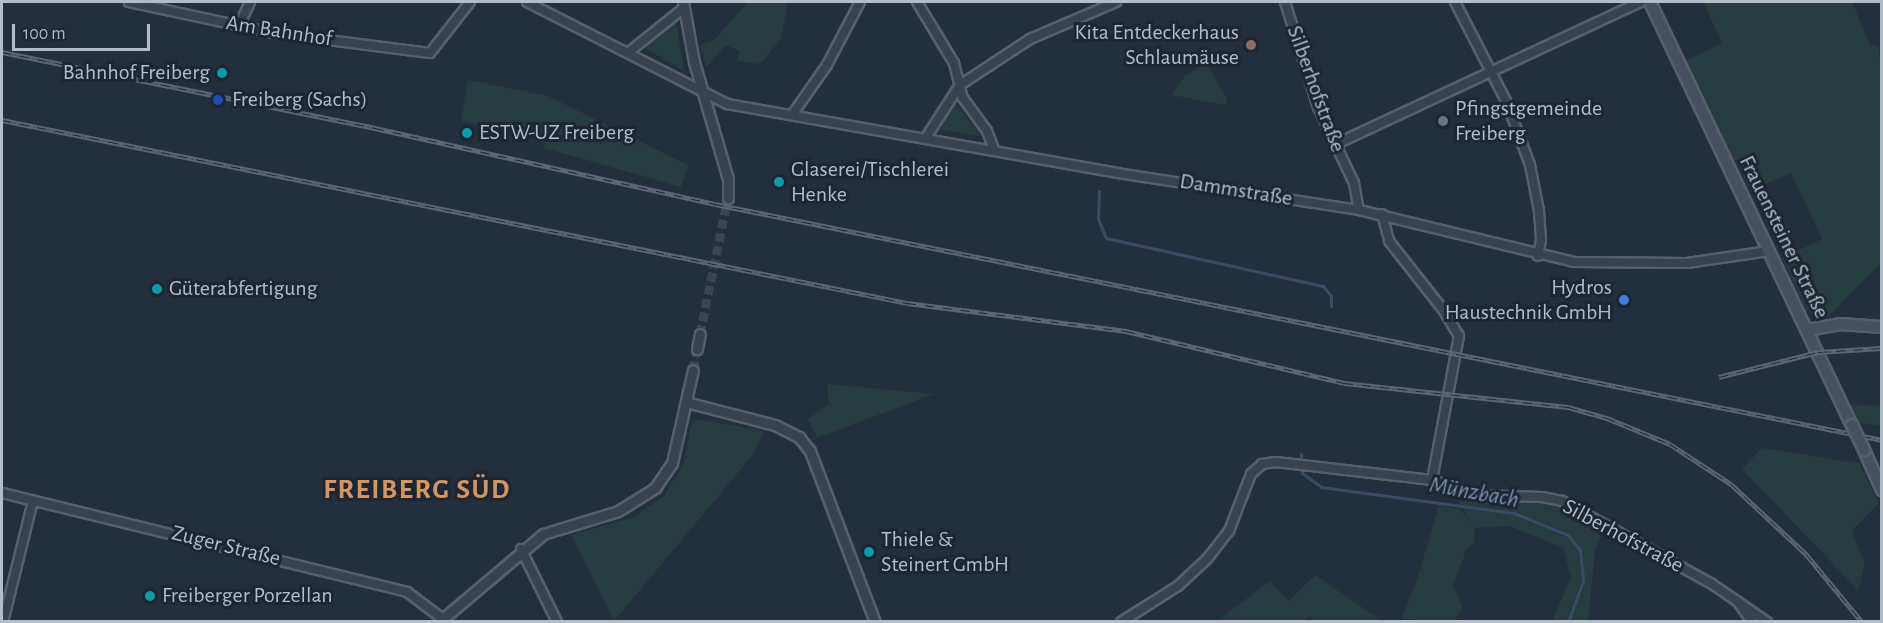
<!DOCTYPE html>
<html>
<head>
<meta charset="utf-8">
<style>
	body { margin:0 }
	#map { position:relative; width:1883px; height:623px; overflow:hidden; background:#242f3e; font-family:"Alegreya Sans",sans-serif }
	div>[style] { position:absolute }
	.green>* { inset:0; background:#263c3f }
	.stream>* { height:3px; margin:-1.5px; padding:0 1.5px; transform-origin:1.5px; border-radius:1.5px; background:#394c67 }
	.tertiary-tunnel>* { height:9px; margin-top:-4.5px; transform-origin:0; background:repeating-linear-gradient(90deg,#3a4453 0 9px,transparent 0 13.5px) }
	.roads { filter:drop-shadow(2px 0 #565f6c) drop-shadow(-2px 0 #565f6c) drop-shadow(0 2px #565f6c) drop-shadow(0 -2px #565f6c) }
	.minor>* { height:8px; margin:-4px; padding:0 4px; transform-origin:4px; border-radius:4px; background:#38414e }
	.tertiary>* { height:9px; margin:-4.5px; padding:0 4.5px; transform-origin:4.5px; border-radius:4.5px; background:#38414e }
	.secondary>* { height:10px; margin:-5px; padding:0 5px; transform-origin:5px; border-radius:5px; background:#465061 }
	.rail>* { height:5px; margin-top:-2.5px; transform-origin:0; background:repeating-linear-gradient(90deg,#1d2633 0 9px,#5a6575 0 18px); box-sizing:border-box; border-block:2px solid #5a6575 }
	.bridges { filter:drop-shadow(2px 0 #565f6c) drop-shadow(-2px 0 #565f6c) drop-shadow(0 2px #565f6c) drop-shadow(0 -2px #565f6c) }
	.secondary-bridge>* { height:10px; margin:-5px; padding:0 5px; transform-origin:5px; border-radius:5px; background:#465061 }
	.dots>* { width:16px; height:16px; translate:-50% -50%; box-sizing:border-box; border:3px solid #1d2633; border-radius:50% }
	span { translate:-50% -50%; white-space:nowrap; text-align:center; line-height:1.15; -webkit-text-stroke:6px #1d2633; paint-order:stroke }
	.street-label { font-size:22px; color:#b4bcc9 }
	.poi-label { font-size:22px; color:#b4bcc9 }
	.right { translate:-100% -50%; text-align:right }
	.left { translate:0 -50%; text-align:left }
	.water-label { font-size:24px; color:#7c92b1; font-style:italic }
	.district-label { font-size:28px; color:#d59563; font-weight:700; letter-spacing:1.5px }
	.frame { position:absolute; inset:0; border:3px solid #b4bcc9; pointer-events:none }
	.scale { position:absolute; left:12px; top:24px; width:138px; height:27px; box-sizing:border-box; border:3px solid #b4bcc9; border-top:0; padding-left:8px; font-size:18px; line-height:21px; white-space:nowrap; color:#b4bcc9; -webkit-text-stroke:4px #1d2633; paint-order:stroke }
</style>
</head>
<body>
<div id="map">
	<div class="green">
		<div style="clip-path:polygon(748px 2px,788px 2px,781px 39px,760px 64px,737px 61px,739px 51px,726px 45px,706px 67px,701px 45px,713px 41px)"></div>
		<div style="clip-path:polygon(1703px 2px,1852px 2px,1870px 45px,1878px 46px,1881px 66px,1880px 264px,1829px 316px,1817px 316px,1805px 308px,1782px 258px,1822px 239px,1791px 173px,1751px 190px,1681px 63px,1722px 43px)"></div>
		<div style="clip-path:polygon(676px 21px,684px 71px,643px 47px)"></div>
		<div style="clip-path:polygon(1206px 63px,1227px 98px,1226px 105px,1171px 95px,1185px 76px)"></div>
		<div style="clip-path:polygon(468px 80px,548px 96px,688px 165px,681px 187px,544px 148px,545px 138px,461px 121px)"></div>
		<div style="clip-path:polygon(955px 102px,979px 133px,979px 136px,940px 130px)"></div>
		<div style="clip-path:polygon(827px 384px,934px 394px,817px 438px,808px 419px,829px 404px)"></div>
		<div style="clip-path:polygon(1848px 404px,1881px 406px,1881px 426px,1857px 422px)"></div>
		<div style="clip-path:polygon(697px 419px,764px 431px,751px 457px,614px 621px,571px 535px,634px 517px,664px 496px,683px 465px,692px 422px)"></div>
		<div style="clip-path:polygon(1762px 448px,1859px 463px,1879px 503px,1852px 531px,1865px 563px,1858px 590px,1742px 469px)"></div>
		<div style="clip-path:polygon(1451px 489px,1562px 501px,1606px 526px,1595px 550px,1588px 621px,1552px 621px,1571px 577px,1563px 548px,1509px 526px,1475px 528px,1474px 542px,1466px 551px,1453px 585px,1463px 609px,1453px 621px,1401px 619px,1417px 580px,1439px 505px,1460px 509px,1472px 524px)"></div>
		<div style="clip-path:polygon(1315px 575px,1382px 621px,1316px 621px,1309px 616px,1304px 621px,1217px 621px,1270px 581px,1289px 601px)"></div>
	</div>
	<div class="stream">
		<div style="left:1099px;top:191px;width:28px;rotate:92deg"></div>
		<div style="left:1098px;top:219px;width:21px;rotate:67deg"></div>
		<div style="left:1106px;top:238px;width:222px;rotate:12.5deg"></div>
		<div style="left:1323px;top:286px;width:13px;rotate:51deg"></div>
		<div style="left:1331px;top:296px;width:10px;rotate:90deg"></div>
		<div style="left:1301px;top:454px;width:19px;rotate:87deg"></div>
		<div style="left:1302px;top:473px;width:24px;rotate:36deg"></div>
		<div style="left:1321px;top:487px;width:195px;rotate:7.7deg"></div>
		<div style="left:1514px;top:513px;width:58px;rotate:22.2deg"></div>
		<div style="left:1568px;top:535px;width:19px;rotate:51deg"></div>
		<div style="left:1580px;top:550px;width:31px;rotate:84deg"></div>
		<div style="left:1583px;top:581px;width:44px;rotate:110.1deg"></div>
	</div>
	<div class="tertiary-tunnel">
		<div style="left:700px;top:334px;width:139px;rotate:-78.4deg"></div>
		<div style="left:693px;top:370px;width:21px;rotate:-79deg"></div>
	</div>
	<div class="roads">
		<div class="minor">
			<div style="left:129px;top:2px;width:147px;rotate:12.1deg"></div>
			<div style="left:273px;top:33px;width:158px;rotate:7.3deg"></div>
			<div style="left:430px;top:53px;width:65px;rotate:-51.9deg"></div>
			<div style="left:527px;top:2px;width:225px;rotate:27deg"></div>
			<div style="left:727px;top:104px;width:396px;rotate:10deg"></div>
			<div style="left:1117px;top:173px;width:245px;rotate:8.7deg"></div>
			<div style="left:1359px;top:210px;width:221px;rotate:13.6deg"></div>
			<div style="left:1574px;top:262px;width:113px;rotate:0.5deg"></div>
			<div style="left:1687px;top:263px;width:83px;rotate:-8.3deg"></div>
			<div style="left:917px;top:2px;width:71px;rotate:58.8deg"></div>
			<div style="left:954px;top:63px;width:36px;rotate:76deg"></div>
			<div style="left:963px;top:98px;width:41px;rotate:54deg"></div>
			<div style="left:987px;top:131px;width:19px;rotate:69deg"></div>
			<div style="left:1285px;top:2px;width:110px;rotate:72.6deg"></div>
			<div style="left:1318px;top:107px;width:84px;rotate:64.7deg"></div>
			<div style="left:1354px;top:183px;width:27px;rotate:80deg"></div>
			<div style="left:1455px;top:2px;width:111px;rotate:62.7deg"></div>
			<div style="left:1506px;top:101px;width:68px;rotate:69.4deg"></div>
			<div style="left:1530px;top:165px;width:47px;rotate:78.9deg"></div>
			<div style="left:1539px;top:211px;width:29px;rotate:86deg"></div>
			<div style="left:1541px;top:240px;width:16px;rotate:101deg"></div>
			<div style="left:239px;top:25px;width:25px;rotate:-64deg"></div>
			<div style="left:629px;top:52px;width:70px;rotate:-38.7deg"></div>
			<div style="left:792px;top:115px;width:61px;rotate:-55deg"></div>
			<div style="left:827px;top:65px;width:71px;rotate:-62.4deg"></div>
			<div style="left:927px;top:136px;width:61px;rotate:-57.1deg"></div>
			<div style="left:960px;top:85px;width:84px;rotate:-33.3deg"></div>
			<div style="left:1030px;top:39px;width:94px;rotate:-23.3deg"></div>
			<div style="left:1334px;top:145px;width:339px;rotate:-25deg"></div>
			<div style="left:1382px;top:214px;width:28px;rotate:75deg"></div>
			<div style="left:1389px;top:241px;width:89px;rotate:51.8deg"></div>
			<div style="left:1444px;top:311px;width:29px;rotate:59deg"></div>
			<div style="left:1459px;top:336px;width:147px;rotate:100.6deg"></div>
			<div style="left:2px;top:493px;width:417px;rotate:13.7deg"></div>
			<div style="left:407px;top:592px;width:45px;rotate:36.9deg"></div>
			<div style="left:521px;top:549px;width:81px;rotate:63.7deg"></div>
			<div style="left:1738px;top:602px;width:24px;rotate:55deg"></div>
			<div style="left:3px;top:622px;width:125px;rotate:-76.1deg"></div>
			<div style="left:1121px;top:622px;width:67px;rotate:-32.3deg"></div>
			<div style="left:1178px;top:586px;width:40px;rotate:-43deg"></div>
			<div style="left:1207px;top:559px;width:36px;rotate:-52deg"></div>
			<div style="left:1229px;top:531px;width:61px;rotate:-68.9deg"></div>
			<div style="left:1251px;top:474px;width:15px;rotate:-42deg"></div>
			<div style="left:1262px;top:464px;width:14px;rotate:-8deg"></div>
			<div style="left:1276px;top:462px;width:157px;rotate:6.6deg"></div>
			<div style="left:1432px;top:480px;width:46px;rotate:18.8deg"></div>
			<div style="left:1476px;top:495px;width:66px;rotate:1.7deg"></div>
			<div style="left:1542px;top:497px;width:20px;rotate:11deg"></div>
			<div style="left:1562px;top:501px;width:171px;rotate:29deg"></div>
			<div style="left:1712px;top:584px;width:67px;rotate:34.6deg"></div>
		</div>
		<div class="tertiary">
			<div style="left:683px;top:2px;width:61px;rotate:79.6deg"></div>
			<div style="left:694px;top:62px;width:122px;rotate:73.8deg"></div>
			<div style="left:728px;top:179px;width:19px;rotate:90deg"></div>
			<div style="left:697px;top:349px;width:15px;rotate:-79deg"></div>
			<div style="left:686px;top:402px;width:92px;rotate:14.5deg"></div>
			<div style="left:775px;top:425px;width:27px;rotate:27deg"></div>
			<div style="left:799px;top:437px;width:18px;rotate:52deg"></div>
			<div style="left:810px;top:451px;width:183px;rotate:69.2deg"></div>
			<div style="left:439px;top:622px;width:136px;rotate:-40.2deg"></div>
			<div style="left:543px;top:534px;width:78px;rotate:-17deg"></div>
			<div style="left:618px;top:511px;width:44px;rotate:-31.9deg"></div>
			<div style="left:655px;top:488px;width:30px;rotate:-56deg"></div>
			<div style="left:672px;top:463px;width:95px;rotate:-77.3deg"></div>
		</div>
		<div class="secondary">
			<div style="left:1650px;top:2px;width:469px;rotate:64.5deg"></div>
			<div style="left:1807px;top:330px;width:34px;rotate:-10deg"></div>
			<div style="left:1840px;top:324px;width:42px;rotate:4.1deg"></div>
			<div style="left:1864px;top:450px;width:44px;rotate:65.8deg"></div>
		</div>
	</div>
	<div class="rail">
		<div style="left:2px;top:52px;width:381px;rotate:11.5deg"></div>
		<div style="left:375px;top:128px;width:348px;rotate:12.6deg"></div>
		<div style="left:715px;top:204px;width:1191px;rotate:11.43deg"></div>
		<div style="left:2px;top:120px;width:923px;rotate:11.43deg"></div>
		<div style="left:907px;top:303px;width:221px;rotate:7.3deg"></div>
		<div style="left:1126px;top:331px;width:224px;rotate:13.4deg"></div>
		<div style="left:1344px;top:383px;width:225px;rotate:6.1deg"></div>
		<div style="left:1568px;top:407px;width:41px;rotate:15.8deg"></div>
		<div style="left:1607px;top:418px;width:68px;rotate:22.4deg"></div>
		<div style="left:1670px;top:444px;width:73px;rotate:33.3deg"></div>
		<div style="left:1731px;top:484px;width:103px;rotate:43deg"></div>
		<div style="left:1806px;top:554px;width:88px;rotate:50.5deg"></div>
		<div style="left:1719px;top:377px;width:102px;rotate:-14.2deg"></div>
		<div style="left:1818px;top:352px;width:64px;rotate:-3.6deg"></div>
	</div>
	<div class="bridges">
		<div class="secondary-bridge">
			<div style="left:1852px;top:425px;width:28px;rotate:64deg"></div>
		</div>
	</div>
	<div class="dots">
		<div style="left:1251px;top:45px;background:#8d6e63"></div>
		<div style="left:222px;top:73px;background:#0f9aa8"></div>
		<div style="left:218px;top:100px;background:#1a4fb4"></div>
		<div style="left:1443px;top:121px;background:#6b7280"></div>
		<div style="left:467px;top:133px;background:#0f9aa8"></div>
		<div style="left:779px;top:182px;background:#0f9aa8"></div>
		<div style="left:157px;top:289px;background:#0f9aa8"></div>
		<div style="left:1624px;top:300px;background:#3f7fe0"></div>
		<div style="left:869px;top:552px;background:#0f9aa8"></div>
		<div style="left:150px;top:596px;background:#0f9aa8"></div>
	</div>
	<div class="street-label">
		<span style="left:279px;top:31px;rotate:9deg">Am Bahnhof</span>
		<span style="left:1316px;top:89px;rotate:70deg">Silberhofstraße</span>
		<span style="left:1236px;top:190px;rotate:9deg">Dammstraße</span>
		<span style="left:1784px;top:237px;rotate:64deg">Frauensteiner Straße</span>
		<span style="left:1623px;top:536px;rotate:28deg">Silberhofstraße</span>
		<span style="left:226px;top:546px;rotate:14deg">Zuger Straße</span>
	</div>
	<div class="poi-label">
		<span class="right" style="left:1239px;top:45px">Kita Entdeckerhaus<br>Schlaumäuse</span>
		<span class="right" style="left:210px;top:73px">Bahnhof Freiberg</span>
		<span class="left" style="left:232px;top:100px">Freiberg (Sachs)</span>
		<span class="left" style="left:1455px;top:121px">Pfingstgemeinde<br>Freiberg</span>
		<span class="left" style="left:479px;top:133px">ESTW-UZ Freiberg</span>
		<span class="left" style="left:791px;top:182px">Glaserei/Tischlerei<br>Henke</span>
		<span class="right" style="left:1612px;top:300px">Hydros<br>Haustechnik GmbH</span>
		<span class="left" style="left:169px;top:289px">Güterabfertigung</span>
		<span class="left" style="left:881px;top:552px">Thiele &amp;<br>Steinert GmbH</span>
		<span class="left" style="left:162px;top:596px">Freiberger Porzellan</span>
	</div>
	<div class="water-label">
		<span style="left:1474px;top:493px;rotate:10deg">Münzbach</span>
	</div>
	<div class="district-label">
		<span style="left:417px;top:490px">FREIBERG SÜD</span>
	</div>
	<div class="frame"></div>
	<div class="scale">100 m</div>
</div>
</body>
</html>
